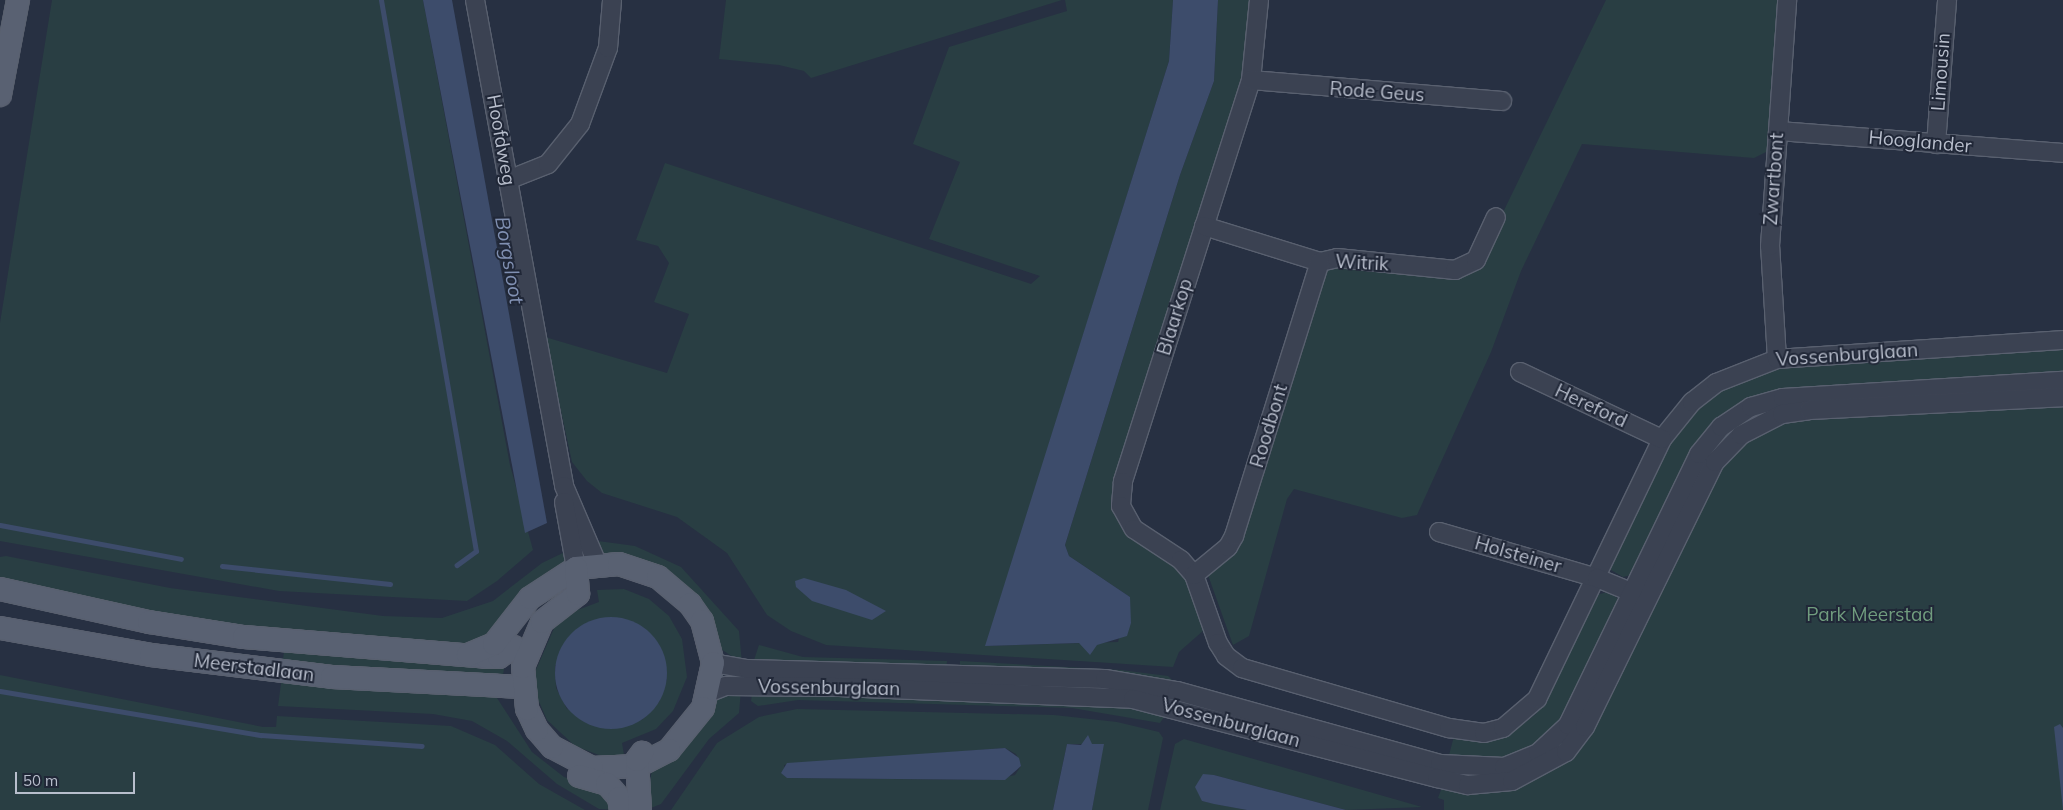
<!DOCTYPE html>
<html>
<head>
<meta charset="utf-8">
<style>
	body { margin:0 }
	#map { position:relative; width:2063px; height:810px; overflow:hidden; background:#273042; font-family:Mulish,sans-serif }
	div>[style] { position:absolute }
	.green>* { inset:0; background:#293e43 }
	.water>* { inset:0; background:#3d4c6b }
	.round { border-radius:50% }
	.stream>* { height:5px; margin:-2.5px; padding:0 2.5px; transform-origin:2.5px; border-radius:2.5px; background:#3d4c6b }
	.roads { filter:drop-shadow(1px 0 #59606f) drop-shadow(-1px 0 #59606f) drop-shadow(0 1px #59606f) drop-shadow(0 -1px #59606f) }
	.minor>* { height:18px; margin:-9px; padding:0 9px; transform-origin:9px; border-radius:9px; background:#3b4252 }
	.major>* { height:22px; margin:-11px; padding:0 11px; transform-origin:11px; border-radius:11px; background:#596172 }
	span { translate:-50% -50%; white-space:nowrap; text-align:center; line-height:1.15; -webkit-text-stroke:4px #202737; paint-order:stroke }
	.street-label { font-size:19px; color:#b8becc }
	.park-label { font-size:19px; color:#709c7e }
	.water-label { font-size:20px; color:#8090b2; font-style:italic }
	.scale { position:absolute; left:15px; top:772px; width:120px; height:22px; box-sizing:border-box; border:2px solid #b8becc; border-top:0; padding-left:6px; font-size:15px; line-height:18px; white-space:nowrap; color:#b8becc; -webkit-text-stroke:4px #202737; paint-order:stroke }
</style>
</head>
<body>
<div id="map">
	<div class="green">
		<div style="clip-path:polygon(52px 0,423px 0,510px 465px,533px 550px,497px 581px,467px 601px,279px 591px,0 541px,0 323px)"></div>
		<div style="clip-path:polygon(726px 0,1062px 0,811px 78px,804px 71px,779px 65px,719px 59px)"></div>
		<div style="clip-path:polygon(1065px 0,1173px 0,1169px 61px,986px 646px,1118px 642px,1130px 597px,1069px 556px,1065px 545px,1180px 175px,1214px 81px,1218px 0,1252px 0,1242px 83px,1114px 488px,1120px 523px,1131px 536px,1172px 561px,1186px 579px,1204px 630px,1179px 652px,1173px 667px,826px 645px,791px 631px,767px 615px,727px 553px,677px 517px,602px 493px,587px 481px,572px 462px,545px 337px,667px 373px,689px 314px,654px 302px,669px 263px,658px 246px,636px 240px,665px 163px,1031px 284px,1040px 276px,929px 239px,960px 162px,913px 144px,949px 47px,1067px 11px)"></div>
		<div style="clip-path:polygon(1606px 0,1782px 0,1770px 150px,1754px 158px,1582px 144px,1521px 271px,1491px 352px,1417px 515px,1402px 518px,1294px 489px,1287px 499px,1249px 636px,1233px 645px,1208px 575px,1236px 547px,1325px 271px,1335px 264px,1449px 277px,1464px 276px,1476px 268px)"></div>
		<div style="clip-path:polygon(2063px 347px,2063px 374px,1731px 412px,1631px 575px,1623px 577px,1611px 570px,1610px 561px,1668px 441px,1703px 398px,1757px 369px)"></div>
		<div style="clip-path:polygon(2063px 403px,2063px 810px,1444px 810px,1444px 800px,1438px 798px,1442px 787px,1496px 792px,1554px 768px,1716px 472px,1739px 443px,1782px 421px,1807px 417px)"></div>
		<div style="clip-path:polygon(598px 541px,635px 546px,681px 567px,739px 631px,742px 663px,718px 647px,710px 624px,603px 554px)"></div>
		<div style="clip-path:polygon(567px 551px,563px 565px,498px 630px,469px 644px,297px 637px,132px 611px,0 582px,0 557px,6px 556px,170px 588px,383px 616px,442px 618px,493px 601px,542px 563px)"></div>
		<div style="clip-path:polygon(evenodd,624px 589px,649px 599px,669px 616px,682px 639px,687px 677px,673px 711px,656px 729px,622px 743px,624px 755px,599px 755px,575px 746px,547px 720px,537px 697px,535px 672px,555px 626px,575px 611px,599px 602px,597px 590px,624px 589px,555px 665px,667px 679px,659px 702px,642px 720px,567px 709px,556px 688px,555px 665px)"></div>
		<div style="clip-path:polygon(1608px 592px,1617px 598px,1617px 606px,1566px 717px,1549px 737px,1504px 761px,1448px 759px,1454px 736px,1512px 732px,1536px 714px,1596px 595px)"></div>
		<div style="clip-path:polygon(285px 645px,505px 663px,503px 675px,282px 666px)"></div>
		<div style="clip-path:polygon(759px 645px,803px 657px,947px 661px,946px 669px,754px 660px)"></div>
		<div style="clip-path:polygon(960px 661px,1121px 670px,1168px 676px,1175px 683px,960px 669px)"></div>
		<div style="clip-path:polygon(0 675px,263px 727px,276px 727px,277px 716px,451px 726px,495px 745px,539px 784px,585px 810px,0 810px)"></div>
		<div style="clip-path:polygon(282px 676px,495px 695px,532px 752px,564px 777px,597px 788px,617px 810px,599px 809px,557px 784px,507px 741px,472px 721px,433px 714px,278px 706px)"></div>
		<div style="clip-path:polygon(741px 690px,739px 713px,709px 739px,661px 804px,646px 810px,652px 769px,718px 698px)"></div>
		<div style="clip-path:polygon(752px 694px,1076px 699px,1168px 711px,1160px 723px,1072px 708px,798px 700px,758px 706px,751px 701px)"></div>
		<div style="clip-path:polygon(evenodd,797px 709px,1054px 715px,1117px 722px,1159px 732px,1163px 738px,1148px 810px,1092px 810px,1103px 744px,1067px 744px,1053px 810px,671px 810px,717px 743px,759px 717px,797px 709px,1005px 748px,1016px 754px,1021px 766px,1015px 775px,994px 780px,787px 778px,784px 765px,1005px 748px)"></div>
		<div style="clip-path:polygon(1184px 739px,1422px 807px,1346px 810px,1214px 775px,1202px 801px,1247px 810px,1160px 810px,1175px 744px)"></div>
	</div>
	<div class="water">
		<div style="clip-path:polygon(423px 0,452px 0,547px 523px,525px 533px)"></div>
		<div style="clip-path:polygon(1173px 0,1218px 0,1214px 81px,1180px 175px,1065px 545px,1069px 556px,1130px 597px,1131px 623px,1127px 636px,1097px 645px,1090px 655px,1079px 643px,985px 646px,1169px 61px)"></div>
		<div style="clip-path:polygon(804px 578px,846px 590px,886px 611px,872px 620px,812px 601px,796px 587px,795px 581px)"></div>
		<div class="round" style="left:555px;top:617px;width:112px;height:112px"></div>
		<div style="clip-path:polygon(2060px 724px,2063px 728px,2063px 810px,2054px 727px)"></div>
		<div style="clip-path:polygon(1088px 735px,1092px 744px,1104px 744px,1092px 810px,1053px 810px,1067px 744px,1081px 745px)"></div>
		<div style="clip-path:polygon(1005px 748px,1019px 758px,1021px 766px,1005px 780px,787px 778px,781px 773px,787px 763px)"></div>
		<div style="clip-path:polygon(1203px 774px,1214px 775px,1346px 810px,1247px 810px,1214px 804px,1202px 801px,1195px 787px)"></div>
	</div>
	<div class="stream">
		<div style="left:381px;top:0;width:559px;rotate:80.22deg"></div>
		<div style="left:476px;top:551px;width:24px;rotate:144deg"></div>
		<div style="left:0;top:525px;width:184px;rotate:10.6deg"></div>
		<div style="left:222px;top:566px;width:169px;rotate:6.1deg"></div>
		<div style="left:0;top:691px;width:265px;rotate:9.6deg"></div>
		<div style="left:261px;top:735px;width:161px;rotate:3.9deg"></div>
	</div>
	<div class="roads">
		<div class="minor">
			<div style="left:475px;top:0;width:494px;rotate:79.6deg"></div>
			<div style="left:564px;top:486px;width:84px;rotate:66.8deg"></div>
			<div style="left:1259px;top:0;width:80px;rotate:95.7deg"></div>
			<div style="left:1251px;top:80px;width:422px;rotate:107.7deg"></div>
			<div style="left:1123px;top:482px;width:24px;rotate:95deg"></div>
			<div style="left:1121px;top:506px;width:26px;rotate:61deg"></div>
			<div style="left:1134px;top:529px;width:56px;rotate:33.4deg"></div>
			<div style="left:1181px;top:560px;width:20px;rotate:49deg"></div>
			<div style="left:1194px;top:575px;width:72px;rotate:70.6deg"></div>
			<div style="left:1218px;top:643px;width:15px;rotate:58deg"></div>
			<div style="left:1226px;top:656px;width:20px;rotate:37deg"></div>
			<div style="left:1242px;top:668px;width:216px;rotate:16.2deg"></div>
			<div style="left:1449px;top:728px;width:35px;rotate:8deg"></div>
			<div style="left:1484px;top:733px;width:20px;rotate:-15deg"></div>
			<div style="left:1503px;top:728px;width:45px;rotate:-40.5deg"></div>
			<div style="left:1537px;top:699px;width:288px;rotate:-64.3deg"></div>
			<div style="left:1662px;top:439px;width:48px;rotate:-51deg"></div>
			<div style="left:1692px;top:402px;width:31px;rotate:-38deg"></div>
			<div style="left:1716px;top:383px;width:66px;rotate:-21.5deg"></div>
			<div style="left:1777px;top:359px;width:287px;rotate:-3.8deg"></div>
			<div style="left:1251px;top:80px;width:252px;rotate:4.8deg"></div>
			<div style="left:1778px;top:131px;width:286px;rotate:4.4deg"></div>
			<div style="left:1936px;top:144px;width:144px;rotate:-85.6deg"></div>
			<div style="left:508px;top:180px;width:43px;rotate:-21.8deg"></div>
			<div style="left:548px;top:164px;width:51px;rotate:-51.3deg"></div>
			<div style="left:580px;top:124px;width:81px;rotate:-69.8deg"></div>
			<div style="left:608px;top:48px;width:48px;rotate:-85.2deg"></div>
			<div style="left:1204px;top:226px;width:121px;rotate:17.2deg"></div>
			<div style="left:1320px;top:262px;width:17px;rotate:-13deg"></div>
			<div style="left:1337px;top:258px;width:119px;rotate:5.8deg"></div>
			<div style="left:1455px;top:270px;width:23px;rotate:-25deg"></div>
			<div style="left:1476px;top:260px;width:47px;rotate:-65.1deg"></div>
			<div style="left:1777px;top:359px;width:113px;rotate:-93.5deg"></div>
			<div style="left:1770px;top:246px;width:247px;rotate:-86deg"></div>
			<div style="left:1520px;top:372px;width:157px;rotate:25.3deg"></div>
			<div style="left:564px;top:502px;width:67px;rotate:79.7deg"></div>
			<div style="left:1439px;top:532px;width:165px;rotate:16.2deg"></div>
			<div style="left:1597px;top:578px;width:50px;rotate:22.4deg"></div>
			<div style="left:1194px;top:575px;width:44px;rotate:-39.5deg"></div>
			<div style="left:1228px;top:547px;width:13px;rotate:-61deg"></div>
			<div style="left:1234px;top:536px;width:287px;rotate:-72.6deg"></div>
			<div style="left:713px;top:663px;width:36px;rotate:10deg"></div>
			<div style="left:748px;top:669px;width:357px;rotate:1.6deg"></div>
			<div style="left:1105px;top:679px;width:73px;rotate:9.5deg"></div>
			<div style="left:1177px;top:691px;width:273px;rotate:15.5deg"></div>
			<div style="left:1440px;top:764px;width:64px;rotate:2.7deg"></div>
			<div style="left:1504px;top:767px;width:37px;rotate:-22deg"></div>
			<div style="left:1538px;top:753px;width:41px;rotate:-43deg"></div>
			<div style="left:1568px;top:725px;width:301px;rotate:-64.2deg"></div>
			<div style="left:1699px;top:454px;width:35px;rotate:-51deg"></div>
			<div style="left:1721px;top:427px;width:36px;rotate:-34deg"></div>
			<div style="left:1751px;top:407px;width:33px;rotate:-16deg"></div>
			<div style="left:1783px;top:398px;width:281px;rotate:-3.5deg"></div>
			<div style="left:710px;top:692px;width:17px;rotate:-21deg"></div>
			<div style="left:726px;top:686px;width:113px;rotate:0.5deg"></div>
			<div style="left:839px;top:687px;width:294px;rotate:2.3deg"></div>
			<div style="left:1133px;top:699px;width:314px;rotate:14.6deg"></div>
			<div style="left:1437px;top:778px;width:32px;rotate:13deg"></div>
			<div style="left:1468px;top:785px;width:44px;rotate:-5.2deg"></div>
			<div style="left:1512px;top:781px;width:61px;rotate:-28.2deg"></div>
			<div style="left:1566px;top:752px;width:31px;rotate:-53deg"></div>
			<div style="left:1585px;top:727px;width:295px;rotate:-63.9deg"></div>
			<div style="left:1715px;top:462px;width:37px;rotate:-46deg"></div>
			<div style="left:1741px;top:435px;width:46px;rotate:-27.1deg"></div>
			<div style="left:1782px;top:414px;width:27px;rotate:-8deg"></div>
			<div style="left:1809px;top:410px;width:254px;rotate:-2.9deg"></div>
		</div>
		<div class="major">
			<div style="left:0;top:95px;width:97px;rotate:-79.3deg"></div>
			<div style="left:0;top:589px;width:153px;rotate:12.5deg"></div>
			<div style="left:149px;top:622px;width:96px;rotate:9deg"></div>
			<div style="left:244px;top:637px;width:243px;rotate:4.7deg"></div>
			<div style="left:486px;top:657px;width:13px"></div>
			<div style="left:499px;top:657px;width:18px;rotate:-34deg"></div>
			<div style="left:0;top:628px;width:153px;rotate:10.1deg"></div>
			<div style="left:151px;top:655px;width:182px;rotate:6.9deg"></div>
			<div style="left:332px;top:677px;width:190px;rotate:3deg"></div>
			<div style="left:468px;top:655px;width:28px;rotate:-23deg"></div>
			<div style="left:494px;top:644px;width:58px;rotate:-52deg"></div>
			<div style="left:530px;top:598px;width:55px;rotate:-33.1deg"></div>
			<div style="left:576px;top:568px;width:43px;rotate:-5.3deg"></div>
			<div style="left:619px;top:564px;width:41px;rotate:18.4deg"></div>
			<div style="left:658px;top:577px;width:42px;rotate:40.2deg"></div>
			<div style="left:690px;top:604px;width:21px;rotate:55deg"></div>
			<div style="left:702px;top:621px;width:43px;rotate:75.3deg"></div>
			<div style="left:713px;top:663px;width:46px;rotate:102.5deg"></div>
			<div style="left:703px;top:708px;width:54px;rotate:129deg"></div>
			<div style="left:669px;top:750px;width:36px;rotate:153deg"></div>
			<div style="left:637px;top:766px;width:45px;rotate:177.5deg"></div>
			<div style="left:592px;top:768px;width:45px;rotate:-152.3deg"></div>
			<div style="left:552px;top:747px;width:23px;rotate:-131deg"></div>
			<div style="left:537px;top:730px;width:23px;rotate:-115deg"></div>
			<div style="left:527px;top:709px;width:42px;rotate:-95.4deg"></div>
			<div style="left:523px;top:667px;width:49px;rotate:-67.1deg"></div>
			<div style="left:542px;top:622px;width:46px;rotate:-37.9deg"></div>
			<div style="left:578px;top:594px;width:26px;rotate:-94deg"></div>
			<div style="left:579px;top:776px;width:29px;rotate:16deg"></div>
			<div style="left:607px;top:784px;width:18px;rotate:49deg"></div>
			<div style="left:619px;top:798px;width:12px;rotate:81deg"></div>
			<div style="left:640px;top:810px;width:50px;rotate:-93.4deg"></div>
			<div style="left:637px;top:760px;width:9px;rotate:-54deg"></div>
		</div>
	</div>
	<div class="street-label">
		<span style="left:1941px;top:72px;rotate:-86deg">Limousin</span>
		<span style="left:1377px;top:92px;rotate:4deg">Rode Geus</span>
		<span style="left:501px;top:140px;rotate:80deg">Hoofdweg</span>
		<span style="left:1920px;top:142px;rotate:5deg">Hooglander</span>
		<span style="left:1774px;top:179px;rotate:-86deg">Zwartbont</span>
		<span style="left:1362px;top:263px;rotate:3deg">Witrik</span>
		<span style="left:1175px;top:317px;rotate:-73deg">Blaarkop</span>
		<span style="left:1847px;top:355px;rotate:-4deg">Vossenburglaan</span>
		<span style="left:1591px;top:406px;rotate:25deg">Hereford</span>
		<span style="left:1269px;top:426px;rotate:-73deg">Roodbont</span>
		<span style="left:1518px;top:555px;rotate:16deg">Holsteiner</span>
		<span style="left:254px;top:668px;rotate:7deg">Meerstadlaan</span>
		<span style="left:829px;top:688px;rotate:1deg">Vossenburglaan</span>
		<span style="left:1231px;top:723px;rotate:15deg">Vossenburglaan</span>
	</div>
	<div class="park-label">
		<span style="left:1870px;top:615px">Park Meerstad</span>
	</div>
	<div class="water-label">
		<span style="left:510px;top:260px;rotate:80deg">Borgsloot</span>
	</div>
	<div class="scale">50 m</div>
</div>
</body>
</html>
